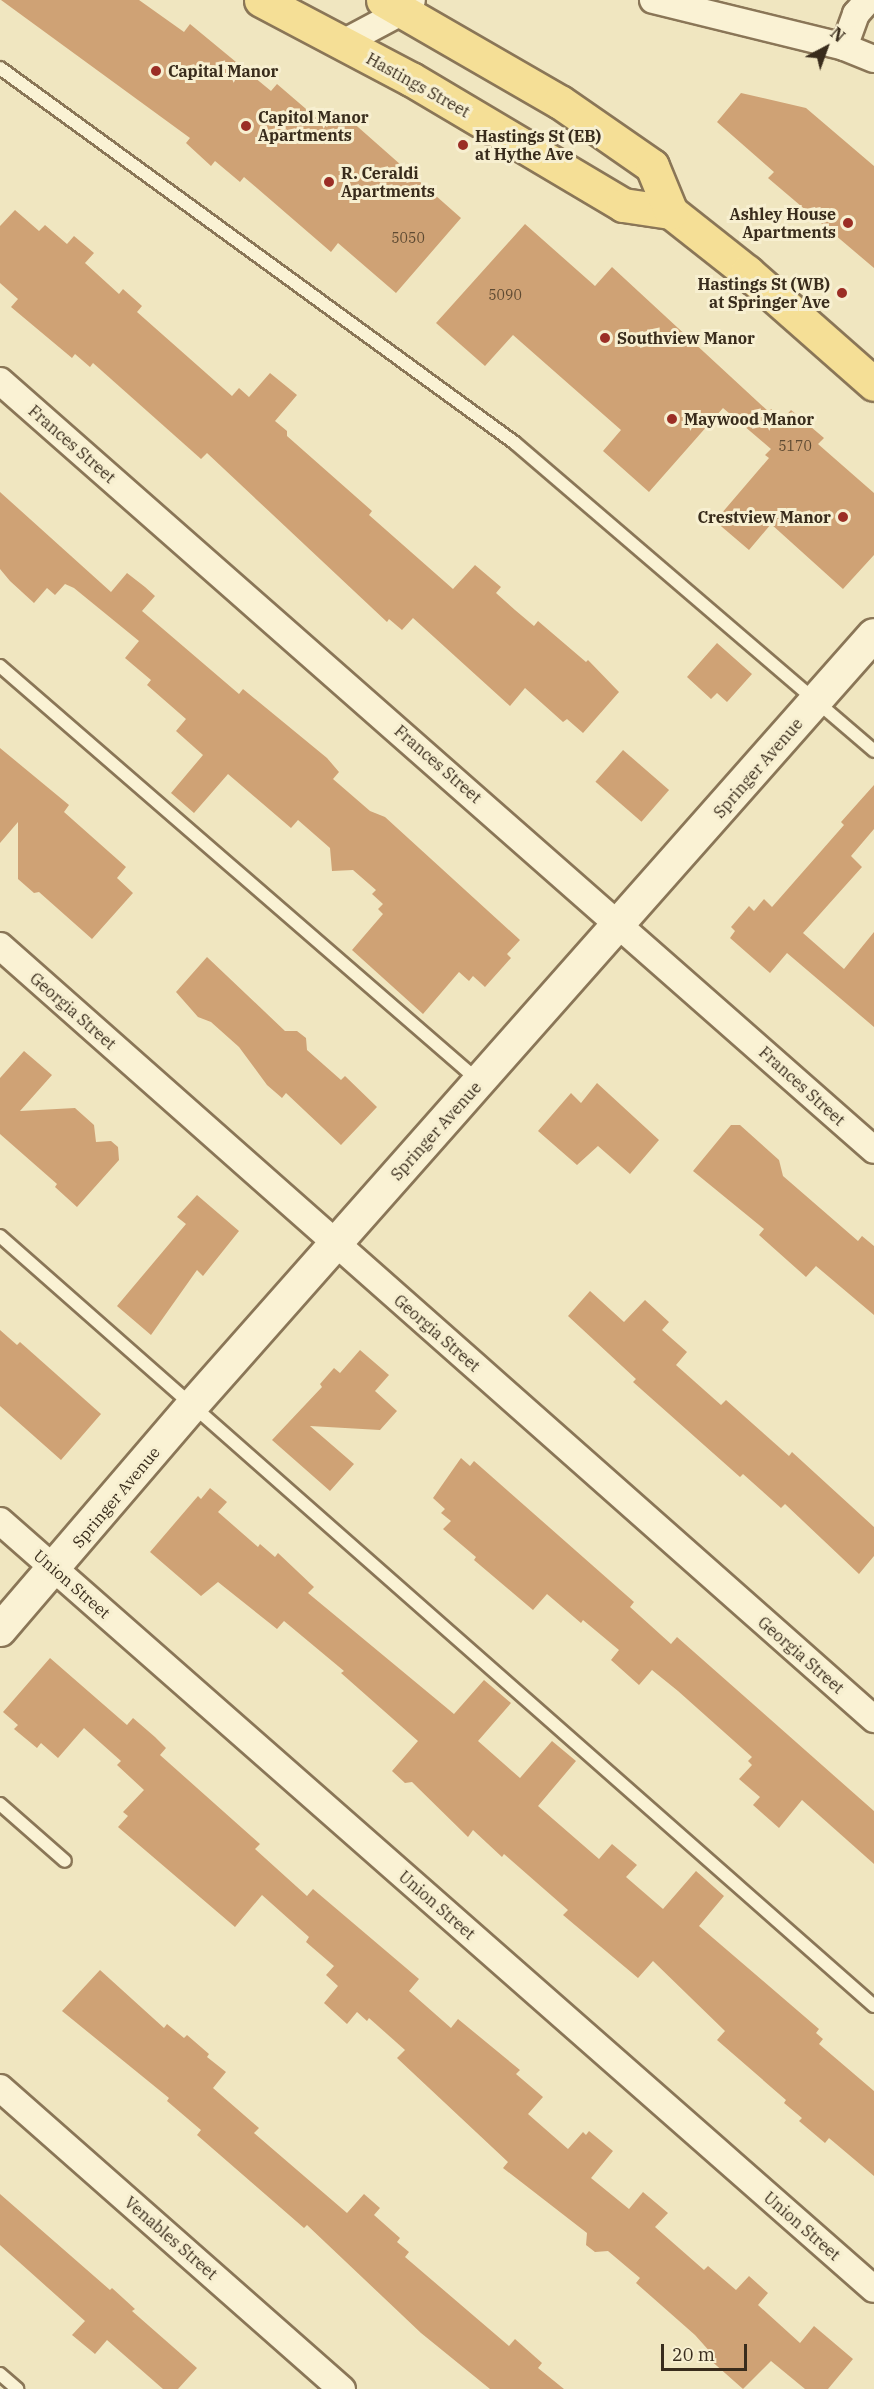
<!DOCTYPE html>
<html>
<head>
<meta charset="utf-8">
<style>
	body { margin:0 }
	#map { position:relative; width:874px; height:2389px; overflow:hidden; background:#f0e6c0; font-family:"IBM Plex Serif",serif }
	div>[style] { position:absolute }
	.building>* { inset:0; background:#cfa275; transform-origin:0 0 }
	.roads { filter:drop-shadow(2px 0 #8a7657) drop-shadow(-2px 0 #8a7657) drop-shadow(0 2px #8a7657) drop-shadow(0 -2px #8a7657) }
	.service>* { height:12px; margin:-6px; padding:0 6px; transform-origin:6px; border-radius:6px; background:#faf2d4 }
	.minor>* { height:26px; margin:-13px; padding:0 13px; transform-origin:13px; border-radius:13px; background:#faf2d4 }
	.tertiary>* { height:32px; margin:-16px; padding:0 16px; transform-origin:16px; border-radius:16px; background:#faf2d4 }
	.primary>* { height:33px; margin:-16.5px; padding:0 16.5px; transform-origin:16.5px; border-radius:16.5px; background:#f5df96 }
	.dots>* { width:16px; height:16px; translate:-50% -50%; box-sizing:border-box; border:3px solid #f7efd0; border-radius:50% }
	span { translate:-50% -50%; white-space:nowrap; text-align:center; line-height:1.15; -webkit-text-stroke:6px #f7efd0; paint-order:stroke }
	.number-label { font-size:14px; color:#5e4a32 }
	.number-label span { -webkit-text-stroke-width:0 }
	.poi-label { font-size:16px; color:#392c1c; font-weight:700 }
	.left { translate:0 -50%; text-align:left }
	.right { translate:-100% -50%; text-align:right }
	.street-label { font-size:16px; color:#392c1c }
	.north { position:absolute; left:796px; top:18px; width:60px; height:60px; -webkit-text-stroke:4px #f7efd0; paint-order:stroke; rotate:41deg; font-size:16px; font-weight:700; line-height:24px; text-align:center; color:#392c1c }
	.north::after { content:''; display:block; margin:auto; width:21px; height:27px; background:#392c1c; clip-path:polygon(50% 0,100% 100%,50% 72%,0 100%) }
	.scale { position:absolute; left:661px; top:2344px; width:86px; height:27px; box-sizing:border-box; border:3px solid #392c1c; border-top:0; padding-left:8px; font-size:18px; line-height:21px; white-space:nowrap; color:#392c1c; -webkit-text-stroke:4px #f7efd0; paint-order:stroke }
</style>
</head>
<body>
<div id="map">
	<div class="building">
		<div style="clip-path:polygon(1px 0,139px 0,184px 32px,190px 24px,271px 91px,277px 84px,327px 127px,341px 112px,461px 218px,396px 293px,338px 243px,331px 252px,244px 177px,240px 182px,215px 161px,211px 166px,186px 143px,190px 138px)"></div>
		<div style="clip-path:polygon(741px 93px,806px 108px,874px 166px,874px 268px,768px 178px,774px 172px,717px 122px)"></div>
		<div style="clip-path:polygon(15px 210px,39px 231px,45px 225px,67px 244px,74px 236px,94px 253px,85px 263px,119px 294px,123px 289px,142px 306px,137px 312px,232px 396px,239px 388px,249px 397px,270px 373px,297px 395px,275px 421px,287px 431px,287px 436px,372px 511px,369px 515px,453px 589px,475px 565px,501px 587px,496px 593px,515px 610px,534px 626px,538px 621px,586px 662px,588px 660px,619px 692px,583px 733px,567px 719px,563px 722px,525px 688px,510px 706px,413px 618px,402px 630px,389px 619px,387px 622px,207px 453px,201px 459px,93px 363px,90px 367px,75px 354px,72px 358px,11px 307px,18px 299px,0 283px,0 226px)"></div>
		<div style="clip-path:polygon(525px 224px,595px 286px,612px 267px,769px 412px,771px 409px,783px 419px,791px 410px,824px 438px,818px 444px,874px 493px,874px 555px,843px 589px,771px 524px,749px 550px,715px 521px,769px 458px,765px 455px,771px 449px,723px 408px,649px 492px,603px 451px,621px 430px,513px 335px,485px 366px,436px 323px)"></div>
		<div style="clip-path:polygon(0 492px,111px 592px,127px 573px,145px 587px,155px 596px,142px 611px,239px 694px,243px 689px,327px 758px,339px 772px,333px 779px,370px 811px,385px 817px,520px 940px,507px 954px,511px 958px,485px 987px,473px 976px,469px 981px,459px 972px,423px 1014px,352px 950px,383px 914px,378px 909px,383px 904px,372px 894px,376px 890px,353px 870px,332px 871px,330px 848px,298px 820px,291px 828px,228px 774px,194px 813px,171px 793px,203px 755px,176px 731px,186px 719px,147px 685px,151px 680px,125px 658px,139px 641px,74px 588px,65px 584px,55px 595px,47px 588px,34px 603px,10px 581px,0 569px)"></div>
		<div style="clip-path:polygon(717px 643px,752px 674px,727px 702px,717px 693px,711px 699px,687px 677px)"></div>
		<div style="clip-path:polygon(0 748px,69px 805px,64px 812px,126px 867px,117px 878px,133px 893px,92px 939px,39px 892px,34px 893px,18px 879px,18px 822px,0 843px)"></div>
		<div style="left:623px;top:750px;width:61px;height:42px;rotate:41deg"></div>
		<div style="clip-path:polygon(874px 785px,874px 829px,851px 856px,862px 867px,803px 933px,844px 969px,874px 932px,874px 1027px,787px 953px,770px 973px,730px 938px,735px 931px,731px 927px,749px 906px,754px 911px,764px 899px,772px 907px,844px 825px,841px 822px)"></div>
		<div style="clip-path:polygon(207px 957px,285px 1031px,297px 1031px,306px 1038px,307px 1050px,341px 1080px,345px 1076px,377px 1107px,341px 1145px,286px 1093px,282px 1098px,267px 1085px,239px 1047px,211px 1022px,198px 1017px,176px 992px)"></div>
		<div style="clip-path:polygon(24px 1051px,52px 1075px,20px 1111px,75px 1108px,94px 1125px,96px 1142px,111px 1141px,118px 1147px,119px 1160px,77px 1207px,55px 1187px,57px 1184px,0 1134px,0 1078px)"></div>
		<div style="clip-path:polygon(597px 1083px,659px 1140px,630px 1174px,598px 1146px,577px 1165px,538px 1131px,571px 1093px,581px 1103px)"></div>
		<div style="clip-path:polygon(731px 1125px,740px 1125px,779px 1160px,783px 1176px,858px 1241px,862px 1236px,874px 1246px,874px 1315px,816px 1266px,806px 1277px,759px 1235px,764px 1229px,693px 1171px)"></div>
		<div style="clip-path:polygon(197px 1195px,239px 1231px,203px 1276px,197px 1270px,151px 1335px,117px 1306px,186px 1224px,177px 1217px)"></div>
		<div style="clip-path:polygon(590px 1291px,624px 1322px,645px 1300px,669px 1322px,662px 1330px,687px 1352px,676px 1365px,721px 1405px,726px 1400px,789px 1456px,792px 1452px,874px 1527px,874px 1556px,859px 1574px,785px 1504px,781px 1508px,743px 1474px,740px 1477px,633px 1382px,636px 1379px,568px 1316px)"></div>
		<div style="clip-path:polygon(0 1330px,17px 1345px,20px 1342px,101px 1414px,61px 1460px,0 1406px)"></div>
		<div style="clip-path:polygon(360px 1350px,389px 1375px,375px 1391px,397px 1411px,380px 1430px,310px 1426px,354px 1464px,330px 1491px,272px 1440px,322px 1387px,320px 1384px,334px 1368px,340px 1373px)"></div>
		<div style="clip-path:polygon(461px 1458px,470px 1466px,474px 1461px,634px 1602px,630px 1607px,671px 1644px,677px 1637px,874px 1811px,874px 1864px,802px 1800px,779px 1828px,753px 1805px,760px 1797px,739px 1779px,752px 1765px,748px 1761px,752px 1757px,678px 1691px,652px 1670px,639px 1685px,611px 1660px,619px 1650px,583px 1620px,581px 1623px,547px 1594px,533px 1610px,474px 1560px,476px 1557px,443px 1529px,451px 1521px,441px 1513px,445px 1509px,433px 1498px)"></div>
		<div style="clip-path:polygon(210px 1488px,227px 1502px,218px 1512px,258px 1547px,260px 1544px,275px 1557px,278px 1553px,314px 1587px,308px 1593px,454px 1714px,484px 1680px,511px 1703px,478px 1741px,520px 1778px,552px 1741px,576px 1761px,538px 1806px,599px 1859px,612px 1844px,637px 1865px,626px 1877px,663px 1909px,696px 1871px,724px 1896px,699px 1926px,819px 2029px,816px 2033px,823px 2039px,819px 2044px,874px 2091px,874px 2176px,829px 2138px,825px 2143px,799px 2121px,802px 2118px,784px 2103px,786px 2100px,717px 2040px,725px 2031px,653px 1961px,638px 1978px,563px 1915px,568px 1910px,504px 1854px,502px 1857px,473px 1830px,468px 1837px,412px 1782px,405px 1783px,392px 1771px,418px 1741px,341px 1673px,344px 1671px,284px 1621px,277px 1629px,218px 1582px,201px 1596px,150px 1552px,198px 1496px,201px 1499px)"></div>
		<div style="clip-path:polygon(50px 1658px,127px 1725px,133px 1718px,155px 1737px,166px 1748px,160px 1755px,260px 1844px,255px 1849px,307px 1896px,313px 1889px,419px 1979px,409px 1991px,451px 2028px,458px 2019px,520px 2070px,516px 2074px,543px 2097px,528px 2114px,568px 2149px,583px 2132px,586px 2135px,589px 2131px,613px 2151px,591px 2178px,629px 2209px,643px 2192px,668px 2213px,655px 2227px,704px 2270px,708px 2266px,736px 2290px,749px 2276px,768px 2293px,758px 2305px,800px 2343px,814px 2326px,853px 2359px,828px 2389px,805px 2389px,771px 2361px,743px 2389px,708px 2358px,712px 2354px,695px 2335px,636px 2283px,640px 2278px,608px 2251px,595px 2252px,586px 2245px,587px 2233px,503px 2168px,508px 2162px,397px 2058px,405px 2050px,369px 2018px,367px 2021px,357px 2012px,347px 2024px,324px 2003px,338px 1986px,326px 1975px,334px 1966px,306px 1942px,309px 1937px,262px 1895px,235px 1927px,118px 1827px,128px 1816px,123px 1812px,144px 1790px,117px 1765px,121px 1761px,84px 1728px,58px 1758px,41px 1743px,37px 1748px,14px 1729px,18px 1725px,3px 1712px)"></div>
		<div style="clip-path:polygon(100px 1970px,164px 2028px,167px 2024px,184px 2038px,187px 2035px,209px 2054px,207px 2057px,226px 2072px,213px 2088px,259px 2128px,254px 2133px,347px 2213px,364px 2194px,380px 2208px,374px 2215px,400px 2238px,397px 2242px,409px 2252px,405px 2257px,509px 2346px,515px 2339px,542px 2363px,538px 2368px,564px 2389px,490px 2389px,421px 2333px,307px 2225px,304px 2228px,197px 2135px,201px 2130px,167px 2101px,169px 2098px,62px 2011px)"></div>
		<div style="clip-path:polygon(0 2194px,110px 2290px,112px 2288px,135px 2309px,132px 2311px,197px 2368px,178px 2389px,163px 2389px,107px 2340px,95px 2354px,72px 2335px,85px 2321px,0 2245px)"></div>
	</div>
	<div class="roads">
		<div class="service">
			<div style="left:0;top:68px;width:637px;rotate:36.06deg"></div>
			<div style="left:515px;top:443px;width:473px;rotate:40.6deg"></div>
			<div style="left:0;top:666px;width:634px;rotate:40.91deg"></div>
			<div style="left:0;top:1236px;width:1165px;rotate:41.38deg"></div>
			<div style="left:0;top:1804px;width:86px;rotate:41.2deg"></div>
			<div style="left:0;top:2374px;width:23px;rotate:41deg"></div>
		</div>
		<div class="minor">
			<div style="left:653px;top:0;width:197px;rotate:13.8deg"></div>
			<div style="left:844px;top:47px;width:32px;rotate:22deg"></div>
			<div style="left:343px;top:43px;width:68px;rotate:-28.1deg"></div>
			<div style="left:403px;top:11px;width:14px;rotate:-51deg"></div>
			<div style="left:844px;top:47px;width:35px;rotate:-70deg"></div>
			<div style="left:856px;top:14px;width:18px;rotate:-49deg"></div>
			<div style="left:0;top:381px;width:1164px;rotate:41.34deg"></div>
			<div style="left:0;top:946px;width:1167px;rotate:41.49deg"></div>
			<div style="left:0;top:1521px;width:1163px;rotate:41.31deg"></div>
			<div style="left:0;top:2088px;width:456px;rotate:41.4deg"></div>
		</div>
		<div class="tertiary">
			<div style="left:0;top:1630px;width:295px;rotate:-49.4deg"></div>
			<div style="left:192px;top:1406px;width:1029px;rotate:-48.51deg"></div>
		</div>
		<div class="primary">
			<div style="left:261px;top:0;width:170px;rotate:27.8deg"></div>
			<div style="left:411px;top:79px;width:247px;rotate:30.7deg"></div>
			<div style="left:623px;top:205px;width:49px;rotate:8.3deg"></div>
			<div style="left:671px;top:212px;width:97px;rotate:38.3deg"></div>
			<div style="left:747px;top:272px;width:169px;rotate:41.4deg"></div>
			<div style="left:383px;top:0;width:204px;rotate:30deg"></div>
			<div style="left:560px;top:102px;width:112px;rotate:34.8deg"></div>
			<div style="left:652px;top:166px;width:50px;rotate:67.6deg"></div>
		</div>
	</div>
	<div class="dots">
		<div style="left:156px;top:71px;background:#9b2e25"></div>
		<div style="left:246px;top:126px;background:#9b2e25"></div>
		<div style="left:463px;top:145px;background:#9b2e25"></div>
		<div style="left:329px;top:182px;background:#9b2e25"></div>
		<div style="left:848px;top:223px;background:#9b2e25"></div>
		<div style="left:842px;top:293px;background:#9b2e25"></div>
		<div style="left:605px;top:338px;background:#9b2e25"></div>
		<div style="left:672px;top:419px;background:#9b2e25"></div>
		<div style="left:843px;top:517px;background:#9b2e25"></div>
	</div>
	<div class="number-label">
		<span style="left:408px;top:238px">5050</span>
		<span style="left:505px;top:295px">5090</span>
		<span style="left:795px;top:446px">5170</span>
	</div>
	<div class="poi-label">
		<span class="left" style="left:168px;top:71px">Capital Manor</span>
		<span class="left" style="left:258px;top:126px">Capitol Manor<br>Apartments</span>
		<span class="left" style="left:475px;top:145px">Hastings St (EB)<br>at Hythe Ave</span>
		<span class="left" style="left:341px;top:182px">R. Ceraldi<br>Apartments</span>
		<span class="right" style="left:836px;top:223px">Ashley House<br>Apartments</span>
		<span class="right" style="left:830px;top:293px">Hastings St (WB)<br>at Springer Ave</span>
		<span class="left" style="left:617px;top:338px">Southview Manor</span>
		<span class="left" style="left:684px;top:419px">Maywood Manor</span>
		<span class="right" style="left:831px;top:517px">Crestview Manor</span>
	</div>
	<div class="street-label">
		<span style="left:418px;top:85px;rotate:29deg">Hastings Street</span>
		<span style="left:72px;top:444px;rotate:41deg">Frances Street</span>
		<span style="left:438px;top:764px;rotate:41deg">Frances Street</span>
		<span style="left:758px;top:768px;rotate:-49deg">Springer Avenue</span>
		<span style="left:73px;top:1011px;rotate:41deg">Georgia Street</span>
		<span style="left:802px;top:1086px;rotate:42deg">Frances Street</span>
		<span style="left:436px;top:1131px;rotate:-48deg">Springer Avenue</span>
		<span style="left:437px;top:1333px;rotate:41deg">Georgia Street</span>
		<span style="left:116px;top:1497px;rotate:-50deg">Springer Avenue</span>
		<span style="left:72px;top:1584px;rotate:41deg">Union Street</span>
		<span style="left:801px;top:1655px;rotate:41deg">Georgia Street</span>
		<span style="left:437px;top:1905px;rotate:41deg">Union Street</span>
		<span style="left:802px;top:2226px;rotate:41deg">Union Street</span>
		<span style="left:171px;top:2238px;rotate:41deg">Venables Street</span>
	</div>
	<div class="north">N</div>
	<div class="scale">20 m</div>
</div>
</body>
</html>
